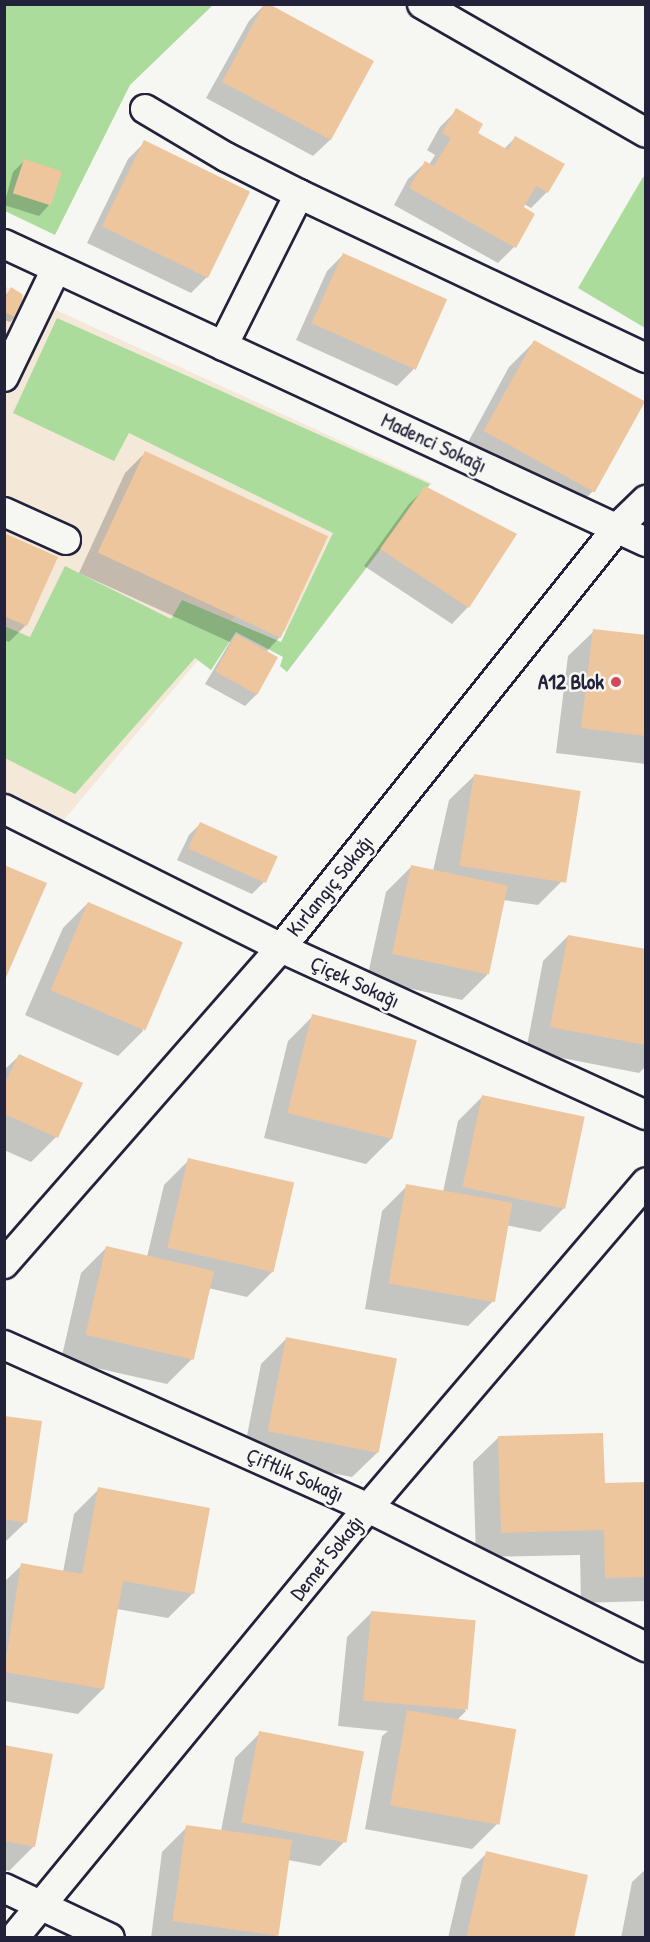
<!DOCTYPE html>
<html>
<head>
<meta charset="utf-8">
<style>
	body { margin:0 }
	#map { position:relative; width:650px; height:1942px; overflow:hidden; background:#f6f6f2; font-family:"Patrick Hand",sans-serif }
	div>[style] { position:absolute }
	.built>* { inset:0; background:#f4e8d8 }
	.green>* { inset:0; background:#abdc9c }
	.shadow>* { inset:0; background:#0003 }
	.building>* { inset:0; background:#eec69d; transform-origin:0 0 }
	.roads { filter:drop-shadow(2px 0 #22223b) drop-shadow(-2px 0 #22223b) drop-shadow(0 2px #22223b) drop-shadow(0 -2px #22223b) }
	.minor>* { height:28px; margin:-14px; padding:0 14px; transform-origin:14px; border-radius:14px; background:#f6f6f2 }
	.dots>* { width:16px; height:16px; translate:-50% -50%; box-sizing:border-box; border:3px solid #f6f6f2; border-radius:50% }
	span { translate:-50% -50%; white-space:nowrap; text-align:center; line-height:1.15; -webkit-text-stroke:5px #f6f6f2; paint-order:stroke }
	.street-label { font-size:21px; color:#22223b }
	.poi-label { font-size:21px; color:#22223b; font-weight:700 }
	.right { translate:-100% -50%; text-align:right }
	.frame { position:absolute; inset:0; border:6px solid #22223b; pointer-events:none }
</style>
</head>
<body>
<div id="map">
	<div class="built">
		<div style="clip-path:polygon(4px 286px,432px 483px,309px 643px,240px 610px,63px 821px,5px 792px)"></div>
	</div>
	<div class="green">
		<div style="clip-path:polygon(4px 5px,213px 5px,130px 85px,55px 235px,5px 211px)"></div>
		<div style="clip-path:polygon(643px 177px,646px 178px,645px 328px,578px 288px)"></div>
		<div style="clip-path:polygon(57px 318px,430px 484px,287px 672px,280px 666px,283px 657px,236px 632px,211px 670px,195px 658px,75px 794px,5px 758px,4px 626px,30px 637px,65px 566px,171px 619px,182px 600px,281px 642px,333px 533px,129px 433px,114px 461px,13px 413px)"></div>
	</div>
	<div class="shadow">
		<div style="clip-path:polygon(265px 4px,371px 61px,330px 140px,313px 156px,206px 98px,249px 21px)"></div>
		<div style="clip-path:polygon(457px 110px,476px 133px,504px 149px,515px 138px,547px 192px,531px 208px,524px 204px,514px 247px,498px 263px,394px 205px,408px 179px,425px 163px,429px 165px,435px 155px,427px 150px,440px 127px)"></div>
		<div style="clip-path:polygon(145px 142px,207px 277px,191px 293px,87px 243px,128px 159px)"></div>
		<div style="clip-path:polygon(25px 160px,50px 204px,39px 216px,4px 205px,13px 172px)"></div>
		<div style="clip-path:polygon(344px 254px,445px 301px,413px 370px,397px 386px,296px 340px,327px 271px)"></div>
		<div style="clip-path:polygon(11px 289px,15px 317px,10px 322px,4px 320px,4px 297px)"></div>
		<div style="clip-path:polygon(534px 342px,643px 402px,593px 491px,568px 516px,460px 457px,509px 367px)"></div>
		<div style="clip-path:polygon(145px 453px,281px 636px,266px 652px,257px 694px,245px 706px,205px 684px,230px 642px,79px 573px,125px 473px)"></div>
		<div style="clip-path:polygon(426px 488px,468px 607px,452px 624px,364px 566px,409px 504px)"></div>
		<div style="clip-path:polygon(4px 535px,56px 558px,25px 626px,9px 642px,4px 640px)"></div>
		<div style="clip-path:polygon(594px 631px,646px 637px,646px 764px,556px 753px,568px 656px)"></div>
		<div style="clip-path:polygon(475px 775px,563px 880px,538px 905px,503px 900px,487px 975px,462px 1000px,367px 979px,386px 892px,411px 867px,433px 871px,449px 800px)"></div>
		<div style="clip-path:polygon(200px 824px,264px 882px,252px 894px,177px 860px,189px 835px)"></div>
		<div style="clip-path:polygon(88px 903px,143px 1031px,118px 1056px,25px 1015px,63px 928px)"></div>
		<div style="clip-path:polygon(568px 936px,646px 951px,646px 1066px,639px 1073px,526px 1051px,543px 961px)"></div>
		<div style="clip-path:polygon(313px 1016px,391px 1139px,366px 1164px,264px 1138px,288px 1041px)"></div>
		<div style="clip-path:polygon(19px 1056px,81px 1084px,56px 1137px,31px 1162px,4px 1150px,4px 1070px)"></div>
		<div style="clip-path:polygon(483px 1096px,565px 1207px,540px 1232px,506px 1225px,493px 1301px,468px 1326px,365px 1309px,382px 1211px,407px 1186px,443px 1192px,458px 1121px)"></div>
		<div style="clip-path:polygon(189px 1160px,272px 1272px,247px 1297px,208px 1288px,192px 1359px,167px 1384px,61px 1360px,81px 1273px,106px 1248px,147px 1257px,164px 1185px)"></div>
		<div style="clip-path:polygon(286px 1339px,378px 1452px,352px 1477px,243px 1456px,261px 1364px)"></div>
		<div style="clip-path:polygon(4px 1417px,26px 1522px,4px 1543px)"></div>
		<div style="clip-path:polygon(499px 1437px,603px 1484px,646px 1483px,646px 1601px,581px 1603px,580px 1555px,476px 1557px,473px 1462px)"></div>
		<div style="clip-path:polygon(99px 1489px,193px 1593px,168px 1618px,117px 1609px,103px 1689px,78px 1714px,4px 1701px,4px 1582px,22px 1565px,63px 1572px,74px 1514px)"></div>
		<div style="clip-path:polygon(372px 1612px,466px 1711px,457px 1720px,497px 1824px,472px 1849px,365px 1829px,382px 1736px,388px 1731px,338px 1726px,347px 1637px)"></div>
		<div style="clip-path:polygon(260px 1733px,345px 1841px,320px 1866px,288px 1860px,278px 1933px,274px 1938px,151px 1938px,162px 1852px,187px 1827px,221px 1831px,235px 1758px)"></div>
		<div style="clip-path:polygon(4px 1747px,34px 1846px,9px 1871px,4px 1870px)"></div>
		<div style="clip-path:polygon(487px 1853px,572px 1938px,448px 1938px,462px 1878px)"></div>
		<div style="clip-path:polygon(646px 1869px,646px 1938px,621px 1938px,632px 1882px)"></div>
	</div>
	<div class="building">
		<div style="clip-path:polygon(264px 4px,269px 4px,374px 61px,331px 140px,222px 82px)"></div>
		<div style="clip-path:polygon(456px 108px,483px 124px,478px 133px,508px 150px,515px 136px,565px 164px,548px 193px,536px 186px,524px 207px,535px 214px,516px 248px,409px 188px,425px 161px,434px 166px,451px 138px,442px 133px)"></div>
		<div style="left:144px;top:140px;width:118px;height:96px;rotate:26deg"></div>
		<div style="left:24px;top:159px;width:40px;height:36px;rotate:18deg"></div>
		<div style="left:343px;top:253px;width:114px;height:77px;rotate:24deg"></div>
		<div style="clip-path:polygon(11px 287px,22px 294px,23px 307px,17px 318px,4px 312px,4px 301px)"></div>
		<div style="left:534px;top:340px;width:127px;height:104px;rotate:29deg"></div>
		<div style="left:145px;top:451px;width:202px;height:112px;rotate:25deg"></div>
		<div style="clip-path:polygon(425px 486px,517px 534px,469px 608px,380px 549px)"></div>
		<div style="clip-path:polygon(4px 533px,58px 557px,27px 626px,4px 616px)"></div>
		<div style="clip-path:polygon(593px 629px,646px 635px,646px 736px,581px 728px)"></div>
		<div style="left:236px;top:634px;width:48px;height:43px;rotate:29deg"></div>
		<div style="left:474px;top:774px;width:108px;height:93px;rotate:9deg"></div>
		<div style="left:200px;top:822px;width:85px;height:29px;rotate:24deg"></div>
		<div style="clip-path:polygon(4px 865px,47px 883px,4px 982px)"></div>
		<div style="left:411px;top:865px;width:99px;height:91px;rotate:12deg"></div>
		<div style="left:88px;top:902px;width:103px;height:96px;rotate:23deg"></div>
		<div style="clip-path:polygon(568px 935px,646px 949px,646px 1045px,550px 1027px)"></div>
		<div style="left:312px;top:1014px;width:108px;height:102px;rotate:14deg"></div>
		<div style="clip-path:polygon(19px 1054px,83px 1083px,58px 1138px,4px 1114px,4px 1085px)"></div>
		<div style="left:482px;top:1095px;width:105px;height:94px;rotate:12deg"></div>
		<div style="left:188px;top:1158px;width:109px;height:92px;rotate:13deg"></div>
		<div style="left:406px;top:1184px;width:108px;height:101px;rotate:10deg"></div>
		<div style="left:106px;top:1246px;width:111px;height:91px;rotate:13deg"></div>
		<div style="left:286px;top:1337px;width:113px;height:96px;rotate:11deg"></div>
		<div style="clip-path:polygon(4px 1416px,42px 1421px,27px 1523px,4px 1519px)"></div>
		<div style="clip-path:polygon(603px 1433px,605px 1483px,646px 1482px,646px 1577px,605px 1578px,604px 1530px,501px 1533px,498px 1436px)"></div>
		<div style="clip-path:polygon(98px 1487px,210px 1508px,194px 1594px,123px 1581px,104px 1689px,4px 1672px,21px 1563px,82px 1574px)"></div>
		<div style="left:371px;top:1611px;width:105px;height:90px;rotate:5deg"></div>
		<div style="left:407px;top:1710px;width:111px;height:97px;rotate:10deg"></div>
		<div style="left:259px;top:1731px;width:107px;height:93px;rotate:11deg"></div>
		<div style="clip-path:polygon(4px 1745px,53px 1754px,35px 1847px,4px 1841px)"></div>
		<div style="left:186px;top:1825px;width:107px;height:97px;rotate:8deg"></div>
		<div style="clip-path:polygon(486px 1851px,588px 1875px,574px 1938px,466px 1938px)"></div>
	</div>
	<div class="roads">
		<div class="minor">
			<div style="left:422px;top:4px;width:258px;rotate:29.9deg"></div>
			<div style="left:145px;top:109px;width:94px;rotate:30.7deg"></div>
			<div style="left:226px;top:157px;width:82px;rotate:26.9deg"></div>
			<div style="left:299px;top:194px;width:384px;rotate:25.3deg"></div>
			<div style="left:4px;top:244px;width:708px;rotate:24.9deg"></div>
			<div style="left:223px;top:346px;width:170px;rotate:-63.4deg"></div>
			<div style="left:4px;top:377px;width:120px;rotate:-64.3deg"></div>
			<div style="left:4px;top:512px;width:68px;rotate:24.3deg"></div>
			<div style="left:4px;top:809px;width:310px;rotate:26.6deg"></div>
			<div style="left:281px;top:948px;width:401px;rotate:24.6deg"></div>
			<div style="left:4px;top:1264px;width:420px;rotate:-48.8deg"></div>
			<div style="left:281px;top:948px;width:539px;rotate:-51.32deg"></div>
			<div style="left:618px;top:527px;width:39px;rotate:-44deg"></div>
			<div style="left:4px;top:1345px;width:399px;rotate:24.1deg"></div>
			<div style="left:368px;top:1508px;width:311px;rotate:26.6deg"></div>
			<div style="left:4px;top:1888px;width:117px;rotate:25.3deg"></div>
			<div style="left:14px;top:1938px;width:557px;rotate:-50.54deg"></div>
			<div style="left:368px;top:1508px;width:428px;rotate:-49.5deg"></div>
		</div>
	</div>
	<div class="dots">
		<div style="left:616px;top:682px;background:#d1495b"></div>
	</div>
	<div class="street-label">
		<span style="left:434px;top:443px;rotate:25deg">Madenci Sokağı</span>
		<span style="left:330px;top:886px;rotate:-51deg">Kırlangıç Sokağı</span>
		<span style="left:355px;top:982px;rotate:25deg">Çiçek Sokağı</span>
		<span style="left:295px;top:1475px;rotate:24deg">Çiftlik Sokağı</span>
		<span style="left:327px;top:1558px;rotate:-51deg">Demet Sokağı</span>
	</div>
	<div class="poi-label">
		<span class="right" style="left:604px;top:682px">A12 Blok</span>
	</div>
	<div class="frame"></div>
</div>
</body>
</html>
